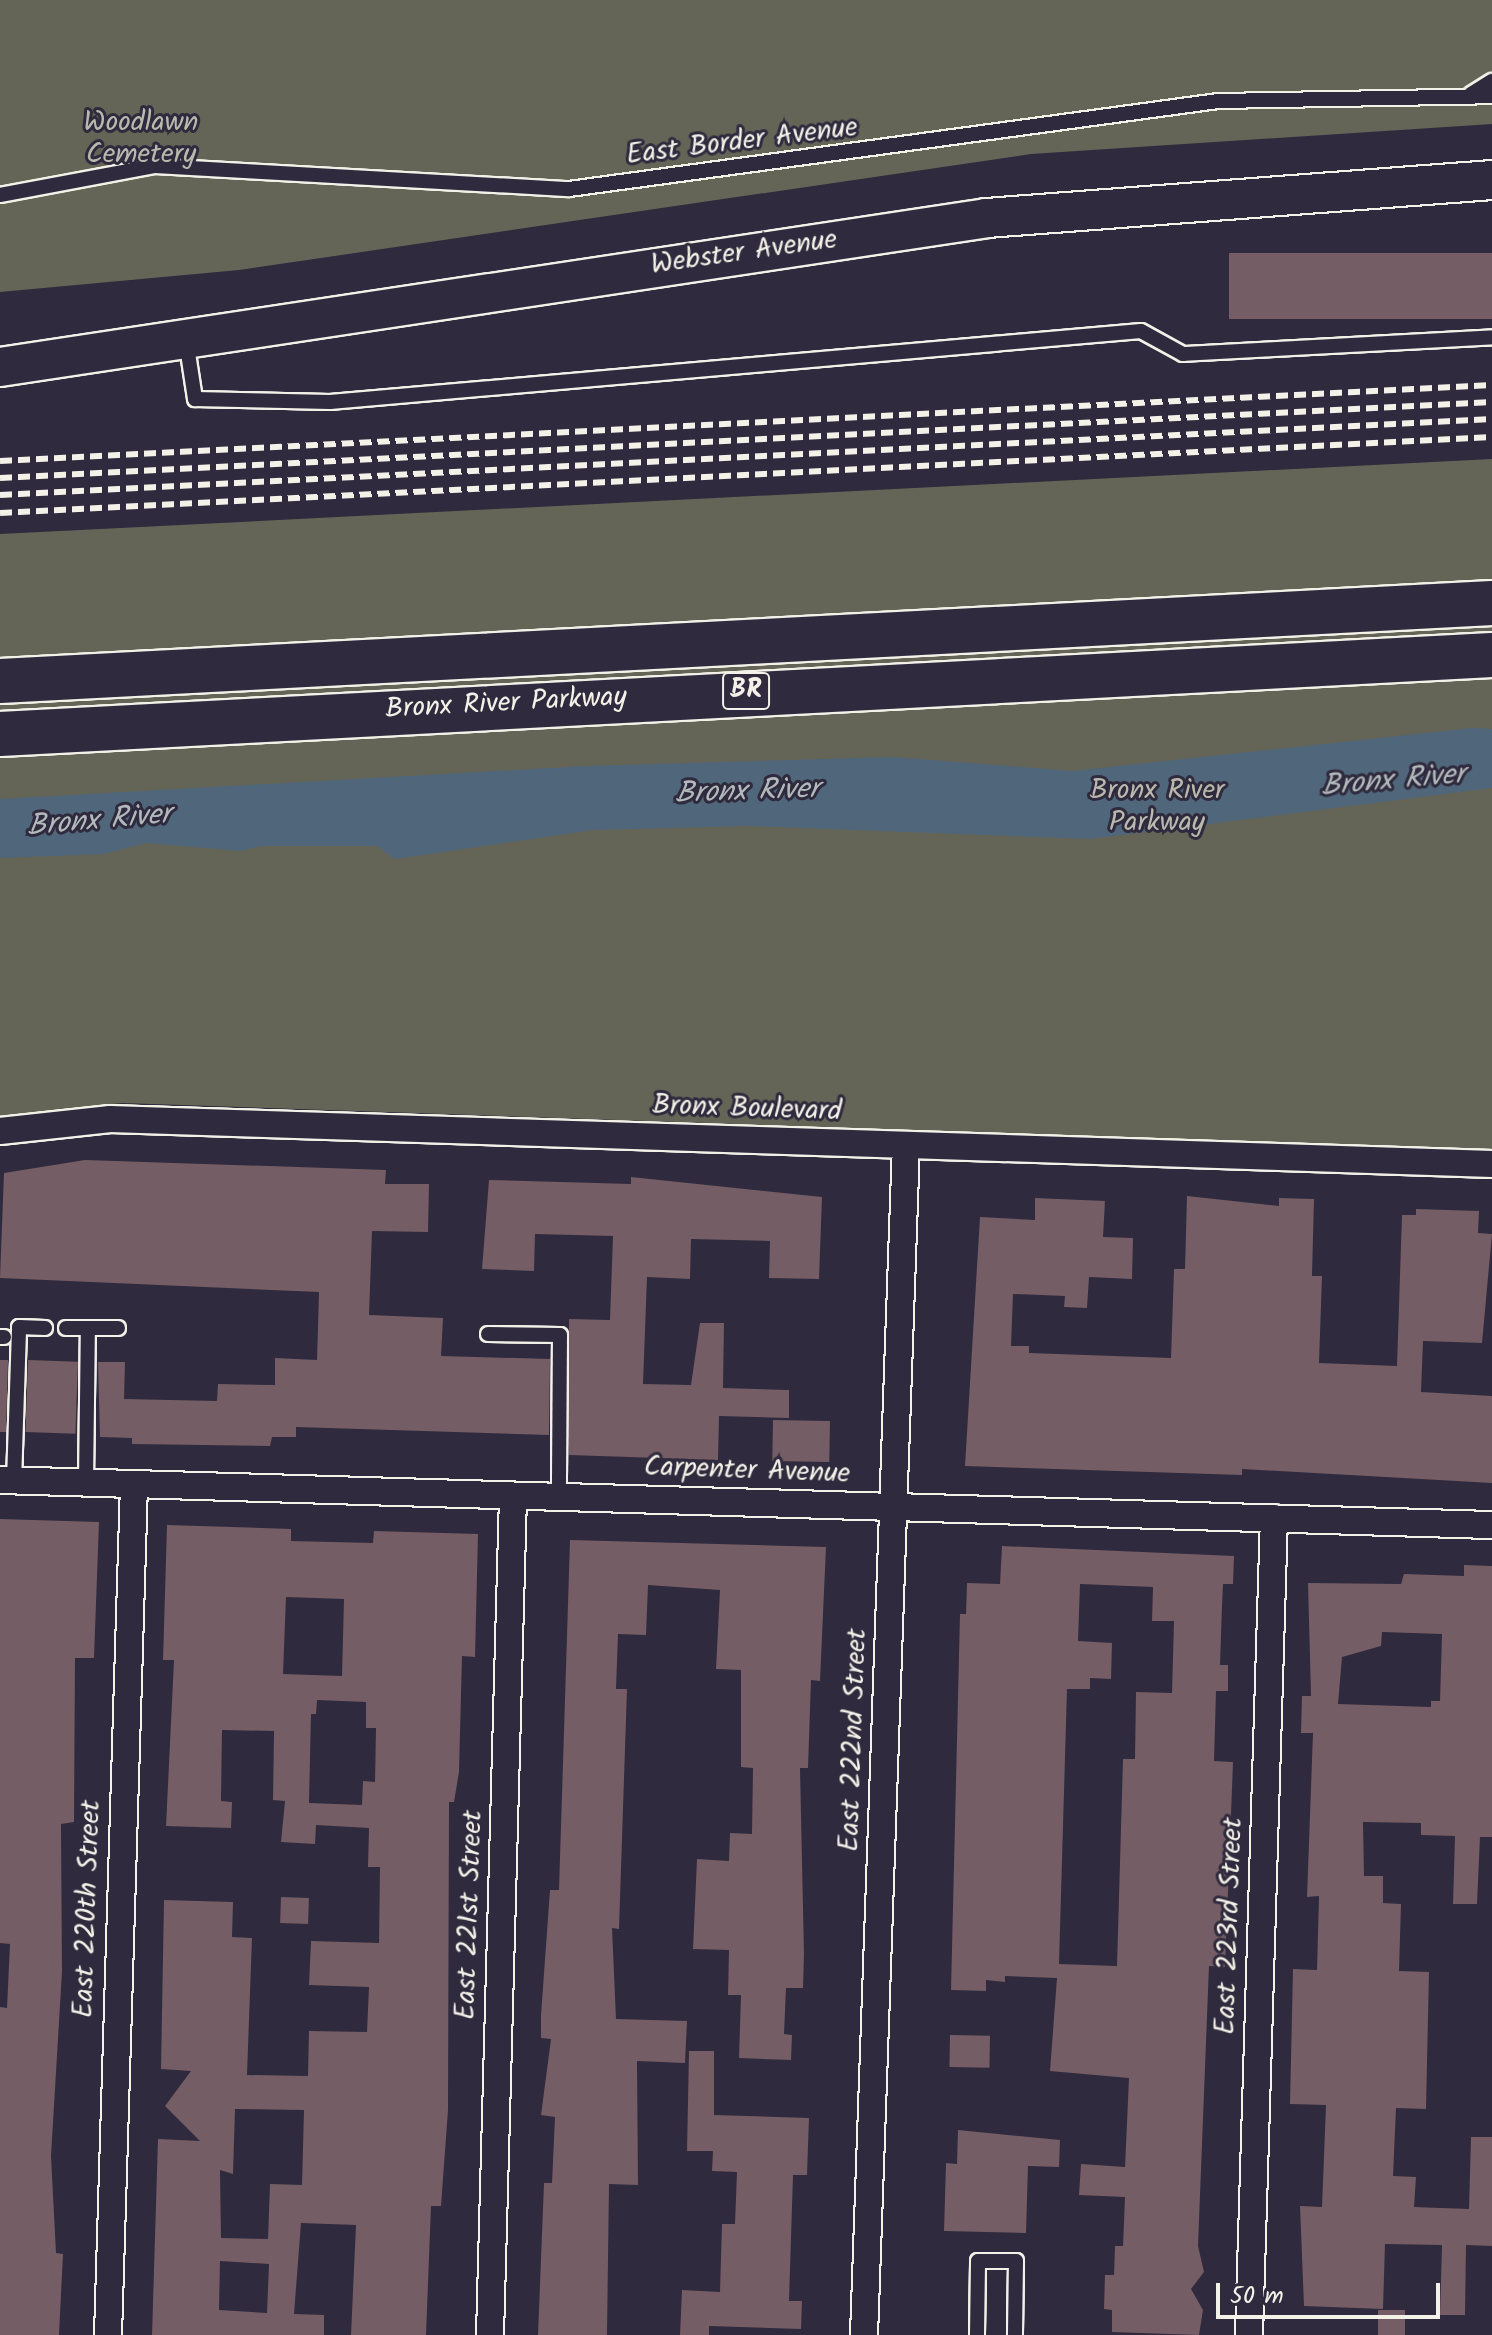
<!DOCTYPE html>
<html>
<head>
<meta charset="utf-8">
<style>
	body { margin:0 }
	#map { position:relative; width:1492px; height:2335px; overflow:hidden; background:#2f2a3d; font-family:Kalam,sans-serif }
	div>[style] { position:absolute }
	.green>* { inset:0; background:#656557 }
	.water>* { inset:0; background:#50667b }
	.building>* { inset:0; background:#745d64; transform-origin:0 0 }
	.roads { filter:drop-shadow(2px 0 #f4f1e8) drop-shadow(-2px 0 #f4f1e8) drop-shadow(0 2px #f4f1e8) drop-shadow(0 -2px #f4f1e8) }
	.service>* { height:14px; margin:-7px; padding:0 7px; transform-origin:7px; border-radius:7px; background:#2f2a3d }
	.minor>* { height:26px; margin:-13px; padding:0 13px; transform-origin:13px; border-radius:13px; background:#2f2a3d }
	.secondary>* { height:38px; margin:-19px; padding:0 19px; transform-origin:19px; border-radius:19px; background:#2f2a3d }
	.motorway>* { height:44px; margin:-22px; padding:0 22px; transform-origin:22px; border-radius:22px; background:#2f2a3d }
	.rail>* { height:6px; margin-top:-3px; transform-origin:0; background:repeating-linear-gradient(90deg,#f4f1e8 0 12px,transparent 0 18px) }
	span { translate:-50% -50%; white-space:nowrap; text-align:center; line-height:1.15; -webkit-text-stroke:6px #2f2a3d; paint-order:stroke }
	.shield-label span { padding:2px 6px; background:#2f2a3d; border:2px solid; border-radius:6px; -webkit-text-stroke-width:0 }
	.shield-label { font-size:26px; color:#f4f1e8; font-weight:700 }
	.park-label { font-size:28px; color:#bbb9ae }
	.street-label { font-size:28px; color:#f4f1e8 }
	.water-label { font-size:30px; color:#b2b9bc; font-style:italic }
	.scale { position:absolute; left:1216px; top:2283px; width:224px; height:36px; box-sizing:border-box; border:4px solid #f4f1e8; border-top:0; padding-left:10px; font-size:24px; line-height:28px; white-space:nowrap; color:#f4f1e8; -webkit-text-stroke:6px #2f2a3d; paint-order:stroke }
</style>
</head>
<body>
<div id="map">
	<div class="green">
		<div style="clip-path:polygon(0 0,1492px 0,1492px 124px,1031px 154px,239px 270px,0 292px)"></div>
		<div style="clip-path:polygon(1492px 459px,1492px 1150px,122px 1103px,0 1116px,0 534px)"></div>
	</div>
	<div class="water">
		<div style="clip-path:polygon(1472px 728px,1492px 729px,1492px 788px,1090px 839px,749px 826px,593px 830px,395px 859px,377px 846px,261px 846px,241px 851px,146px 843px,104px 854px,0 858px,0 799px,586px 766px,893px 757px,1072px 771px)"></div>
	</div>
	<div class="building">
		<div style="left:1492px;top:253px;width:66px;height:263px;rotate:90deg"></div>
		<div style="clip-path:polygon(85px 1160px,386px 1170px,385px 1184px,429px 1184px,428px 1232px,372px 1231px,369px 1315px,443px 1318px,441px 1356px,550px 1359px,549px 1435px,296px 1427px,296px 1437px,272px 1437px,270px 1446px,132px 1444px,132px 1438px,100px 1437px,98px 1362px,125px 1362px,124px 1399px,217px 1401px,218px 1384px,275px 1385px,275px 1358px,317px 1360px,319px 1292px,0 1278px,4px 1173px)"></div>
		<div style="clip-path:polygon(631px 1177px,822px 1197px,819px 1279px,769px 1278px,770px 1241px,691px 1239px,690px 1279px,647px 1277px,643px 1384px,691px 1385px,700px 1323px,724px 1323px,723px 1388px,789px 1390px,789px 1418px,719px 1416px,718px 1460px,569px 1455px,569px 1319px,610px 1320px,613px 1236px,535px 1234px,534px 1271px,482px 1269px,489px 1180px,631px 1184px)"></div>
		<div style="clip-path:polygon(1187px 1196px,1279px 1206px,1279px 1198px,1314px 1199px,1312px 1276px,1322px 1276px,1319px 1363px,1397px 1366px,1402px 1215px,1416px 1215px,1416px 1209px,1479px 1211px,1478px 1233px,1492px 1234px,1482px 1343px,1423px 1341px,1421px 1392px,1492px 1396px,1492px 1483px,1242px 1469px,1242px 1475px,965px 1466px,980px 1217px,1035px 1220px,1035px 1198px,1105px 1201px,1103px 1237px,1133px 1238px,1132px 1279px,1089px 1277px,1087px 1308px,1064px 1307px,1065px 1296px,1013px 1294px,1011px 1346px,1029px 1346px,1029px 1353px,1171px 1358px,1174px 1269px,1185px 1269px)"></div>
		<div style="clip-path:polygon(0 1360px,8px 1360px,6px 1432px,0 1432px)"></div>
		<div style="left:28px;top:1360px;width:50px;height:72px;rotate:2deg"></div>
		<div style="left:773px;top:1420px;width:57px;height:41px;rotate:1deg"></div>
		<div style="clip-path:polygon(0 1519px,99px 1522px,94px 1658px,75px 1658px,74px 1822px,61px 1824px,62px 1972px,51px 2156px,56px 2253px,63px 2254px,59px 2335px,0 2335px,0 2007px,7px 2008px,10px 1944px,0 1943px)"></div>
		<div style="clip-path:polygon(evenodd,167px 1525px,291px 1529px,291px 1541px,373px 1543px,374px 1531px,478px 1534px,475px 1657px,462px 1656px,459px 1772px,454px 1802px,449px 1802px,448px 2110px,441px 2206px,431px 2206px,426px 2335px,351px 2335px,356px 2225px,301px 2223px,294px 2314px,324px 2315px,324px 2335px,152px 2335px,158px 2139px,200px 2141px,165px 2106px,191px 2071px,161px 2069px,164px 1900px,233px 1902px,232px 1937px,252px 1938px,247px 2075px,308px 2076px,309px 2031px,367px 2032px,369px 1987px,309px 1985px,311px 1941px,379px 1943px,380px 1867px,368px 1867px,369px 1828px,316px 1825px,315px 1844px,281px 1842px,285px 1801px,273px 1800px,274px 1731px,222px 1730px,221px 1801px,232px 1802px,231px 1828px,166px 1826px,174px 1660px,163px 1660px,167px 1525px,286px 1597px,344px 1599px,342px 1676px,283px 1674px,286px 1597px,167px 1525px,317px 1700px,366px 1702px,366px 1728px,376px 1728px,375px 1782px,363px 1781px,362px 1805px,309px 1803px,311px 1714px,316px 1714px,317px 1700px,167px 1525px,235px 2109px,304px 2110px,302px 2185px,270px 2184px,268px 2239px,221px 2238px,220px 2170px,233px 2174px,235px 2109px,167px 1525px,220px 2261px,269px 2264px,267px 2313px,219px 2310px,220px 2261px)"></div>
		<div style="clip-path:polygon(570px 1540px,826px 1547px,820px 1681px,811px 1680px,808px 1768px,800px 1768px,804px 1954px,803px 1988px,786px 1988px,784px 2034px,792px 2035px,791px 2060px,739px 2058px,741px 1995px,728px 1995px,729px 1950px,693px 1949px,697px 1859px,729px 1861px,730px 1833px,752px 1834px,753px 1768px,741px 1767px,741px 1670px,716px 1669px,720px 1590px,648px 1585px,646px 1635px,618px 1634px,616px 1689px,627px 1689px,619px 1929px,612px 1928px,616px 2019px,687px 2021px,685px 2063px,637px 2061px,638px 2185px,609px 2184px,607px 2335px,538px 2335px,544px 2183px,552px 2183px,555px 2117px,541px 2115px,551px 2039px,541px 2038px,541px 2015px,550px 1890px,559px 1890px)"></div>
		<div style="clip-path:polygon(evenodd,1002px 1546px,1234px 1556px,1233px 1584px,1223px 1584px,1222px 1606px,1220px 1665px,1228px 1665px,1228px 1691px,1216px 1691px,1214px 1761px,1233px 1762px,1231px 1815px,1225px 1967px,1209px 1966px,1198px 2246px,1204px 2272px,1191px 2289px,1203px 2310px,1199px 2335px,1112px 2332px,1112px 2310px,1104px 2309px,1105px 2275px,1114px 2275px,1115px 2246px,1123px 2246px,1125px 2197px,1079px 2195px,1081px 2164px,1125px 2167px,1129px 2078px,1050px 2071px,1057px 1978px,1005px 1976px,1005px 1982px,986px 1980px,986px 1991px,951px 1990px,960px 1614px,966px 1614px,967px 1583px,1000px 1584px,1002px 1546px,1080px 1584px,1153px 1587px,1152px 1621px,1174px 1621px,1172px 1693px,1136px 1692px,1135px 1759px,1123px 1759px,1117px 1966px,1059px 1964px,1067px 1689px,1090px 1689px,1090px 1678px,1111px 1679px,1112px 1643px,1078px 1641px,1080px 1584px)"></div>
		<div style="clip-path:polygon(evenodd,1464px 1565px,1492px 1566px,1492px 1837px,1480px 1837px,1477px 1904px,1453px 1904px,1455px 1836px,1421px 1835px,1421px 1823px,1363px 1822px,1364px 1876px,1383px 1876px,1383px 1903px,1401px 1904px,1399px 1971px,1429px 1972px,1426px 2109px,1396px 2108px,1393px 2176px,1416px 2177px,1414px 2207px,1469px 2209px,1471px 2137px,1492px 2137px,1492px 2246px,1466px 2245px,1465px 2315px,1440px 2315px,1442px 2245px,1385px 2244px,1383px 2309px,1304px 2306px,1300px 2206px,1322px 2207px,1326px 2105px,1290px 2104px,1293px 1969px,1317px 1970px,1319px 1896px,1307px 1897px,1313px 1733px,1301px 1733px,1302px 1696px,1311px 1696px,1308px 1583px,1401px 1584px,1404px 1574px,1464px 1576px,1464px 1565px,1382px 1632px,1442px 1634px,1440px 1701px,1431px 1701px,1431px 1707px,1338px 1704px,1342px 1657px,1381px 1646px,1382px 1632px)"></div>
		<div style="left:281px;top:1897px;width:28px;height:26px;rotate:2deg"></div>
		<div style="left:950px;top:2035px;width:40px;height:32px;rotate:1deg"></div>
		<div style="clip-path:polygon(689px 2051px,714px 2051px,714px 2115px,809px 2118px,807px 2175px,793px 2175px,789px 2301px,802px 2301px,801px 2329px,709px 2326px,709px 2335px,680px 2335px,682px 2290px,720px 2292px,722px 2224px,735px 2224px,737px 2172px,712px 2171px,713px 2151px,687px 2151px)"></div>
		<div style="clip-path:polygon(958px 2130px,1060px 2140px,1059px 2167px,1028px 2166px,1026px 2233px,944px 2231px,946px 2163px,957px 2164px)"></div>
		<div style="left:1378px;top:2310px;width:27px;height:25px"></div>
	</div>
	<div class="roads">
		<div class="service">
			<div style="left:1471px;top:94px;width:25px;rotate:-32deg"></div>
			<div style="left:0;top:195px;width:158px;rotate:-10.6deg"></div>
			<div style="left:155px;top:166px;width:415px;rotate:3.2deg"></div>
			<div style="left:569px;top:189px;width:655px;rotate:-7.72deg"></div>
			<div style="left:1218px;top:101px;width:274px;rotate:-1deg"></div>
			<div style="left:186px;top:340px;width:60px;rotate:81.3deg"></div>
			<div style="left:195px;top:399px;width:135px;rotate:1.3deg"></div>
			<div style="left:330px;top:402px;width:814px;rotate:-5deg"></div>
			<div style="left:1141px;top:331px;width:48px;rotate:28.7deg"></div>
			<div style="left:1183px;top:354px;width:309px;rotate:-3.1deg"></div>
			<div style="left:66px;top:1328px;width:52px"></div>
			<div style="left:488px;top:1334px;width:72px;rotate:0.8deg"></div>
			<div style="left:560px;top:1335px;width:163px;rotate:90.4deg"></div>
			<div style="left:0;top:1337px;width:4px"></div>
			<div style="left:14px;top:1481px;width:154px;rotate:-88.1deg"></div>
			<div style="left:19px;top:1327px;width:26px;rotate:2deg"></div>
			<div style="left:86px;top:1483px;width:155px;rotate:-89.3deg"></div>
			<div style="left:977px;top:2335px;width:74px;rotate:-89.2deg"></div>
			<div style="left:978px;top:2261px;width:38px"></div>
			<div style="left:1016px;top:2261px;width:74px;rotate:90.8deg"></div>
		</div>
		<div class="minor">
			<div style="left:0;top:1131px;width:111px;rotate:-6.2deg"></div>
			<div style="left:110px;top:1119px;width:1383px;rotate:1.86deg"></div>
			<div style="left:0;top:1480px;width:1493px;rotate:1.73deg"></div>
			<div style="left:108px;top:2335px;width:851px;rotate:-88.25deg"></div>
			<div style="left:490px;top:2335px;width:839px;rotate:-88.43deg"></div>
			<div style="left:864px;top:2335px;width:1189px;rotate:-87.98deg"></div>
			<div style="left:1249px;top:2335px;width:817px;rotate:-88.25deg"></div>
		</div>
		<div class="secondary">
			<div style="left:0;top:367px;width:998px;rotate:-8.58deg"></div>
			<div style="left:987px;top:218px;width:506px;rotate:-4.3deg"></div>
		</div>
		<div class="motorway">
			<div style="left:0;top:681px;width:1494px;rotate:-2.99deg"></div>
			<div style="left:0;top:734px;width:1494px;rotate:-3.03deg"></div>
		</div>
	</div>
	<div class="rail">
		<div style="left:0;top:461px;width:1494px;rotate:-2.92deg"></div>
		<div style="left:0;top:478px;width:1494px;rotate:-2.92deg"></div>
		<div style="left:0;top:495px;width:1494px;rotate:-2.92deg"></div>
		<div style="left:0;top:513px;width:1494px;rotate:-2.92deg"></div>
	</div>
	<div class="shield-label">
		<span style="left:746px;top:691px">BR</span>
	</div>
	<div class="park-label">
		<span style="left:141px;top:139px">Woodlawn<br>Cemetery</span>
		<span style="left:1157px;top:807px">Bronx River<br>Parkway</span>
	</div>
	<div class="street-label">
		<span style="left:742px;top:142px;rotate:-7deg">East Border Avenue</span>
		<span style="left:744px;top:253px;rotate:-8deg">Webster Avenue</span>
		<span style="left:506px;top:704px;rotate:-3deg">Bronx River Parkway</span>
		<span style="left:747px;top:1109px;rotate:2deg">Bronx Boulevard</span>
		<span style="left:747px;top:1471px;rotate:2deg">Carpenter Avenue</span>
		<span style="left:854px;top:1740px;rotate:-88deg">East 222nd Street</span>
		<span style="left:88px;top:1909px;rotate:-88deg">East 220th Street</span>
		<span style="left:470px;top:1915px;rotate:-88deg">East 221st Street</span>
		<span style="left:1230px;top:1926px;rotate:-88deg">East 223rd Street</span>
	</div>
	<div class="water-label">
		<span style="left:1393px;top:781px;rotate:-5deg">Bronx River</span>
		<span style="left:747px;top:792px;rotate:-2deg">Bronx River</span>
		<span style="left:99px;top:821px;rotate:-5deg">Bronx River</span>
	</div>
	<div class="scale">50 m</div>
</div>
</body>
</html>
